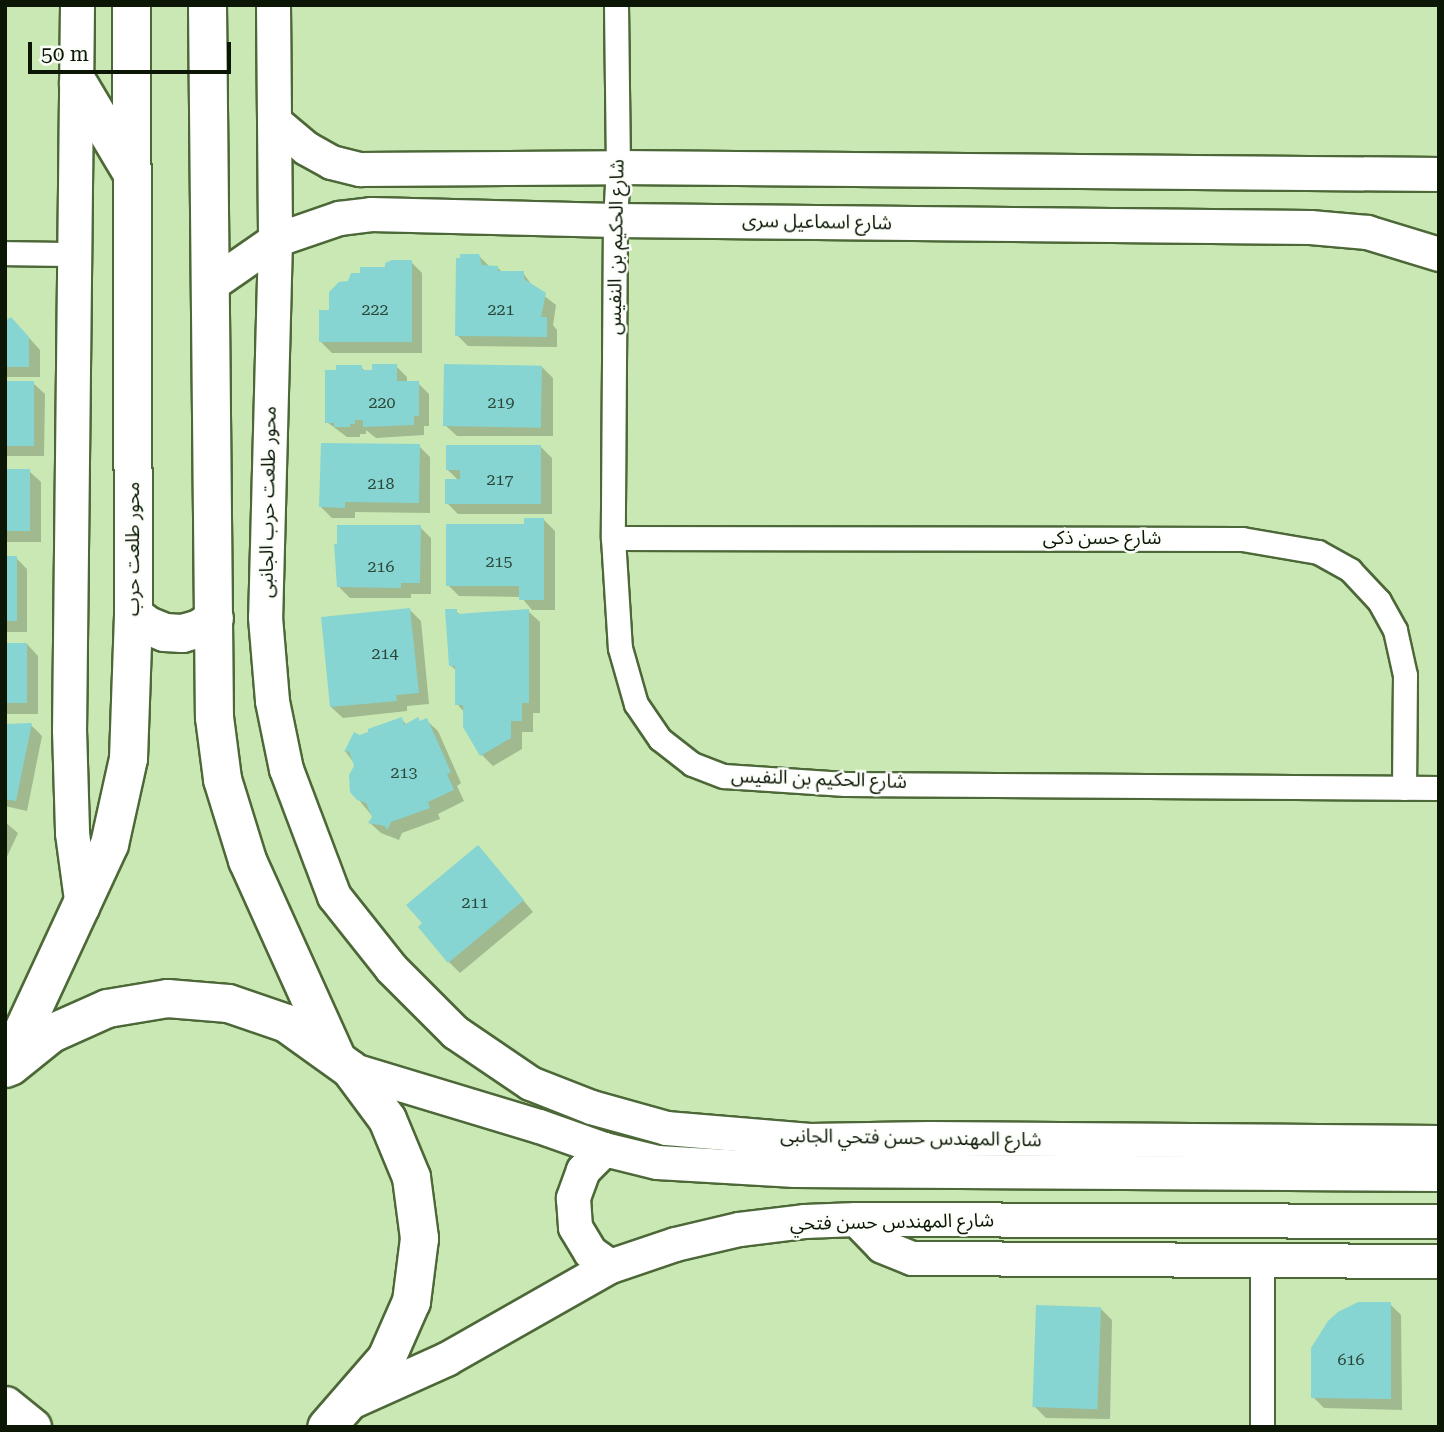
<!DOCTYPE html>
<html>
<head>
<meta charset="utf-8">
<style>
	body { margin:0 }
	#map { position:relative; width:1444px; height:1432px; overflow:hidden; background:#c9e8b3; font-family:"Roboto Serif","Noto Sans Arabic",serif }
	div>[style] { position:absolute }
	.shadow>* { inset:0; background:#0003 }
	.building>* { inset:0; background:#87d5d2; transform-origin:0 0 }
	.roads { filter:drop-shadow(2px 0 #4d6838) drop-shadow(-2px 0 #4d6838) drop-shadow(0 2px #4d6838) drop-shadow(0 -2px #4d6838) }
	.street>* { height:23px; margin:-11.5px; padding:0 11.5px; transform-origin:11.5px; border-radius:11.5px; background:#fff }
	.secondary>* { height:33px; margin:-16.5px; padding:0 16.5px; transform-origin:16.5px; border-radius:16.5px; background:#fff }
	.primary>* { height:37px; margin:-18.5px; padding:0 18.5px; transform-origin:18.5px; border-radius:18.5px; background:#fff }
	span { translate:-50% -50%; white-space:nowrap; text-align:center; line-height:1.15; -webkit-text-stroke:5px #fbfef9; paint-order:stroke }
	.number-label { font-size:16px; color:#2a4638 }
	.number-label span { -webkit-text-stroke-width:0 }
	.street-label { font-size:19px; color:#0b1604 }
	.frame { position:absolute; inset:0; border:7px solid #0b1604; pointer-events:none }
	.scale { position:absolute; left:28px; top:42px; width:203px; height:32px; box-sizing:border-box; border:4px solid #0b1604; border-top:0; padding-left:9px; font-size:21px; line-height:24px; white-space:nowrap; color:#0b1604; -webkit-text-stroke:5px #fbfef9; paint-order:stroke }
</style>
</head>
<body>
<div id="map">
	<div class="shadow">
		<div style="clip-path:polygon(479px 256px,490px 267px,497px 267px,503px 273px,523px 273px,534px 288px,556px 305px,553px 325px,557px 330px,557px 347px,468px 346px,457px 335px)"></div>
		<div style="clip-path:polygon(411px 262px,422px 273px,422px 353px,332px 353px,321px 342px,331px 312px)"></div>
		<div style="clip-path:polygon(5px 324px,22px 330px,40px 350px,40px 377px,5px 377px)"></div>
		<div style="clip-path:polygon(396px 366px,407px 377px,407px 383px,418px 383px,429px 394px,429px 426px,424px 426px,424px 435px,376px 438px,366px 430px,366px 434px,360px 434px,360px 437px,347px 437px,327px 422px,361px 367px,366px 372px)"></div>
		<div style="clip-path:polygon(542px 367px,553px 378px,553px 436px,457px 436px,445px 425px)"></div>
		<div style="clip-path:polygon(5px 382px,33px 383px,45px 394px,44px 456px,5px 456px)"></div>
		<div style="clip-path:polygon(419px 446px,430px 457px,430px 513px,355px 512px,355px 518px,332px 518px,321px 507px)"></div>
		<div style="clip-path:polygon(541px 447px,552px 458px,552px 514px,458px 514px,447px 503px,458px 480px,447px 469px)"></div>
		<div style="clip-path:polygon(5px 471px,29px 471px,41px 482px,41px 542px,5px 542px)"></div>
		<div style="clip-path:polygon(544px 520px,555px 531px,555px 610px,532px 610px,521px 597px,459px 596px,448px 585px,526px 526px)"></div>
		<div style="clip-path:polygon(420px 527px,431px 538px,431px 594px,411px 594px,411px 598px,350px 598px,338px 586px)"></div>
		<div style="clip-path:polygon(5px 558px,16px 558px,27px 569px,27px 632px,5px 632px)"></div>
		<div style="clip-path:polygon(410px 610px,421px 621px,429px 704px,407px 706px,407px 711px,343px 718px,331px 707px)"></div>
		<div style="clip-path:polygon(456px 611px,461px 616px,528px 611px,540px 622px,540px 713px,533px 713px,533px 732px,522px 732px,522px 749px,493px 766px,482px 755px,464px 712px,457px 704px,457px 671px,450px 665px)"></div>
		<div style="clip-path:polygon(5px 644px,27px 644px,38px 656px,38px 714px,5px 714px)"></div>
		<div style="clip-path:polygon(401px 719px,407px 725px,426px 720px,438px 731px,461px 783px,457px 786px,464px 801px,438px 814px,440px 819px,402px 833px,399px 840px,381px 833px,370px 823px,374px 818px,358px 799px,356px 766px,346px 752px,355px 735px,360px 737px)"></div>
		<div style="clip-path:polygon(5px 725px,31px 725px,42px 736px,27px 811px,5px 806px)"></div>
		<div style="clip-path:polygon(5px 822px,18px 833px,5px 861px)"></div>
		<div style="clip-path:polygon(489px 859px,533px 912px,460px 973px,449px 962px)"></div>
		<div style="clip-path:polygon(1390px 1304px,1401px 1315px,1402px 1410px,1324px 1408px,1313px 1397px)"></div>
		<div style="clip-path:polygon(1101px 1309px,1112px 1320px,1110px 1419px,1046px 1418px,1035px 1407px)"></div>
	</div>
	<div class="building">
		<div style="clip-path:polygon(460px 254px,479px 254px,482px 265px,498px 266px,498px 271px,524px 271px,524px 279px,546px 293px,541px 317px,547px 317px,547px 337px,455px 336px,456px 258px,460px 258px)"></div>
		<div style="clip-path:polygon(392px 260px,412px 260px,412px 342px,319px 342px,319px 310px,329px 310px,329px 292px,339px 282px,348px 281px,351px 273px,360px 273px,360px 267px,385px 267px,385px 263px)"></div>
		<div style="clip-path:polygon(11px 317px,29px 337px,29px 367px,5px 367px,5px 321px)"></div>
		<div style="clip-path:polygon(372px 364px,397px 364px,397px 381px,419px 381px,419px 416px,414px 416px,414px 425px,363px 427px,363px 420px,355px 420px,355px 424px,350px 424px,350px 427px,334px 427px,334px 423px,325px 423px,325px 370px,336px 370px,336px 365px,362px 365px,362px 370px,372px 370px)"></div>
		<div style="left:444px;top:364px;width:98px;height:62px;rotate:1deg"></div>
		<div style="left:5px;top:381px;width:29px;height:65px"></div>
		<div style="clip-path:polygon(321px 443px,420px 444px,419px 503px,345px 502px,345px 508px,319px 507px)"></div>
		<div style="clip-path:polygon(446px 445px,541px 445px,541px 504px,445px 504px,445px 479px,460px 479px,460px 470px,446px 470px)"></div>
		<div style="left:5px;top:469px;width:25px;height:62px"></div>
		<div style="clip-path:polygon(524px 518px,544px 518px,544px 600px,519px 600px,519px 586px,446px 586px,446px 524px,524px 524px)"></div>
		<div style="clip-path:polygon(337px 525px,421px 525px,420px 583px,401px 583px,401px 588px,337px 587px,334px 544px,337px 544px)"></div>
		<div style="left:5px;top:556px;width:12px;height:65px"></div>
		<div style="clip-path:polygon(410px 608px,419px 693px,396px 695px,397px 701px,330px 707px,321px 617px)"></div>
		<div style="clip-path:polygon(445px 609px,457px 609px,457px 614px,529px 609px,529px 703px,522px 703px,522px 721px,511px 721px,511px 738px,480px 756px,463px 727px,463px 705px,455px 705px,455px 666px,449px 666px)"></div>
		<div style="left:5px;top:643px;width:22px;height:60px"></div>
		<div style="clip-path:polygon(402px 717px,404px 725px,418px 717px,420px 721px,427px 718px,451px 772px,447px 774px,454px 790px,428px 802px,430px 808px,391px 822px,387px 830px,385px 826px,368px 823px,372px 817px,366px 803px,357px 800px,350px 792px,349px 775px,354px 766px,349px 751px,344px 752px,354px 732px,360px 735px,368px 732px,368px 729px)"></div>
		<div style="clip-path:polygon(32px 723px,16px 801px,5px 799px,5px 724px)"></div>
		<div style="clip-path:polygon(478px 845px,524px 900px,448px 963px,418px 927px,422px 923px,406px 905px)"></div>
		<div style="clip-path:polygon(1358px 1302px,1391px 1302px,1391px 1399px,1311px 1398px,1311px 1348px,1328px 1321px,1338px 1312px)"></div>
		<div style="left:1036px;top:1305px;width:65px;height:102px;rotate:2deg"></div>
	</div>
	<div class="roads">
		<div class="street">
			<div style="left:616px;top:5px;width:162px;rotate:89.3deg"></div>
			<div style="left:618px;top:167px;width:53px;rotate:93.2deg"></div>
			<div style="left:615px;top:220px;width:318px;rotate:90.4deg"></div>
			<div style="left:613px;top:538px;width:110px;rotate:86.4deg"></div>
			<div style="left:620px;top:648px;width:58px;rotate:74.1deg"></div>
			<div style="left:636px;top:704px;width:42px;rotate:55.6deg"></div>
			<div style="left:660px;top:739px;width:41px;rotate:38deg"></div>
			<div style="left:692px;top:764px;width:34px;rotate:21deg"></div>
			<div style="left:724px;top:776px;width:121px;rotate:3.8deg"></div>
			<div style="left:845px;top:784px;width:594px;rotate:0.39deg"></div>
			<div style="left:5px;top:253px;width:67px;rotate:0.9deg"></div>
			<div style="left:613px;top:538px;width:629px;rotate:0.09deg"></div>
			<div style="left:1242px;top:539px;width:77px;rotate:9.7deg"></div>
			<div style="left:1318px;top:552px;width:37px;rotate:29deg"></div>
			<div style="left:1350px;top:570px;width:42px;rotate:46.9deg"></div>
			<div style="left:1379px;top:601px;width:33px;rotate:61deg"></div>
			<div style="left:1395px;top:630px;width:46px;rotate:77.5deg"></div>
			<div style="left:1405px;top:675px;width:113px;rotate:90.5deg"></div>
			<div style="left:1262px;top:1427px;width:165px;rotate:-90deg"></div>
		</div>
		<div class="secondary">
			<div style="left:77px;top:5px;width:724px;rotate:90.63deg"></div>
			<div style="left:69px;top:729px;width:104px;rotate:88.3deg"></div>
			<div style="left:72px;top:833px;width:75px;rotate:82.3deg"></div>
			<div style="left:273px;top:5px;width:235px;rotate:89.5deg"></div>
			<div style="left:275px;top:240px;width:377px;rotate:91.5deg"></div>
			<div style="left:265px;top:617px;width:84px;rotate:85.2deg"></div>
			<div style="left:272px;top:701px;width:69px;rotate:78.4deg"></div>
			<div style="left:286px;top:769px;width:136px;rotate:69.3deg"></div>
			<div style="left:334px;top:896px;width:92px;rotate:51.6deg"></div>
			<div style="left:391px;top:968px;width:91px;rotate:45deg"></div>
			<div style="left:455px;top:1032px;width:91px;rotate:34.2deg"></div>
			<div style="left:530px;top:1083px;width:66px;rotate:21.5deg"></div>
			<div style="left:591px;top:1107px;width:78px;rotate:15.6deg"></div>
			<div style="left:666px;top:1128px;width:144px;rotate:4.8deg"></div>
			<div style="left:809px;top:1140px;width:120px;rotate:-1deg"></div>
			<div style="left:929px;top:1138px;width:510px;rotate:0.45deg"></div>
			<div style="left:274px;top:121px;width:42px;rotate:40.2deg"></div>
			<div style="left:306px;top:148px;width:29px;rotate:29deg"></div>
			<div style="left:331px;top:162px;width:30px;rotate:14deg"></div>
			<div style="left:360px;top:169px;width:258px;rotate:-0.4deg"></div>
			<div style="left:618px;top:167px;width:821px;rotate:0.49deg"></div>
			<div style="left:210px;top:285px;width:79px;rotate:-34.7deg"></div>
			<div style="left:275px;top:240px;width:68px;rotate:-19deg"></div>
			<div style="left:339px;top:218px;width:32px;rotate:-7deg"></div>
			<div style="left:371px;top:214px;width:244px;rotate:1.4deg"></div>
			<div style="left:615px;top:220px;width:695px;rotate:0.58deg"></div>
			<div style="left:1310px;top:227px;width:57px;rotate:5deg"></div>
			<div style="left:1367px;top:232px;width:75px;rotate:17deg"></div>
			<div style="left:350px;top:1069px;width:197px;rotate:16.8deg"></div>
			<div style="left:539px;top:1126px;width:69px;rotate:19.5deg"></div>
			<div style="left:604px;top:1149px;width:55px;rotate:13.8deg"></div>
			<div style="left:657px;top:1162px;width:138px;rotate:3.3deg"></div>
			<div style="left:795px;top:1170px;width:644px;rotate:0.36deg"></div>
			<div style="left:604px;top:1149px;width:30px;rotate:135deg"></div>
			<div style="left:583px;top:1170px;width:30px;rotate:110deg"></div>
			<div style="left:573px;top:1198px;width:29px;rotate:86deg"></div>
			<div style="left:575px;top:1227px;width:29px;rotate:59deg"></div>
			<div style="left:590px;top:1252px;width:24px;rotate:35deg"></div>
			<div style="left:856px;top:1219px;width:37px;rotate:46deg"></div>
			<div style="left:882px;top:1246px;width:32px;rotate:22deg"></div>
			<div style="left:912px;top:1258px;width:527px;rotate:0.33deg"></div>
			<div style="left:346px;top:1404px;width:110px;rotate:-24.2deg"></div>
			<div style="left:446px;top:1359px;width:189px;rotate:-29.6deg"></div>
			<div style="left:610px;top:1266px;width:69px;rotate:-18.7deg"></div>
			<div style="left:675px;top:1244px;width:66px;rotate:-13.2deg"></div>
			<div style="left:739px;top:1229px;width:65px;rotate:-7deg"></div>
			<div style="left:804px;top:1221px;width:52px;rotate:-2.2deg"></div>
			<div style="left:856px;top:1219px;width:583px;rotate:0.2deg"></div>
		</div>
		<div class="primary">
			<div style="left:207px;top:5px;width:712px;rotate:89.44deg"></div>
			<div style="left:214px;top:717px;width:63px;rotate:82.6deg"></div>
			<div style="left:222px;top:779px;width:85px;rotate:72.8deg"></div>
			<div style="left:247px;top:860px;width:216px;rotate:65.7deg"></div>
			<div style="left:78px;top:83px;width:104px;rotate:59.2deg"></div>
			<div style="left:133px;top:614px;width:18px;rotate:38deg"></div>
			<div style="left:147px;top:625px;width:18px;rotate:22deg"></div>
			<div style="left:164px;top:632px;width:18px;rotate:3deg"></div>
			<div style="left:182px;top:633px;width:18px;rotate:-16deg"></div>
			<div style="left:199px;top:628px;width:18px;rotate:-34deg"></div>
			<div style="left:10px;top:1066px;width:53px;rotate:-38.8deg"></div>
			<div style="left:51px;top:1033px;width:61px;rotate:-24.1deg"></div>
			<div style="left:107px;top:1008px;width:61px;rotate:-9.5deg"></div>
			<div style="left:167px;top:998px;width:61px;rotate:4.7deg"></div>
			<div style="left:228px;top:1003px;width:61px;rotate:19deg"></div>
			<div style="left:286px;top:1023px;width:79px;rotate:35.7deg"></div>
			<div style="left:350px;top:1069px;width:62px;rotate:53.5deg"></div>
			<div style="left:387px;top:1119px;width:63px;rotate:67.5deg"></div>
			<div style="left:411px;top:1177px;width:62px;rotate:82.5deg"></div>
			<div style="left:419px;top:1238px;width:64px;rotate:97.2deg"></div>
			<div style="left:411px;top:1301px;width:62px;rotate:113.7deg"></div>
			<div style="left:386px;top:1358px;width:91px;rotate:131deg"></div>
			<div style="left:5px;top:1068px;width:247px;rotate:-65.1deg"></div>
			<div style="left:109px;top:844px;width:88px;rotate:-77.5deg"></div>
			<div style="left:128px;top:758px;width:144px;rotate:-88deg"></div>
			<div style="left:133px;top:614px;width:609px;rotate:-90.19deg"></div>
			<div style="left:5px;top:1405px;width:35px;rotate:39deg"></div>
		</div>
	</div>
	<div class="number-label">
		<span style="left:375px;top:310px">222</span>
		<span style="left:501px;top:310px">221</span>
		<span style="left:382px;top:403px">220</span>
		<span style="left:501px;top:403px">219</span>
		<span style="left:500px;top:480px">217</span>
		<span style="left:381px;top:484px">218</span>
		<span style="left:499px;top:562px">215</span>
		<span style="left:381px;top:567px">216</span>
		<span style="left:385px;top:654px">214</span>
		<span style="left:404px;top:773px">213</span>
		<span style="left:475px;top:903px">211</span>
		<span style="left:1351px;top:1360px">616</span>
	</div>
	<div class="street-label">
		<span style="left:817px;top:222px;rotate:1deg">شارع اسماعيل سرى</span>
		<span style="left:616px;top:247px;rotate:-89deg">شارع الحكيم بن النفيس</span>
		<span style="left:268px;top:502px;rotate:-89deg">محور طلعت حرب الجانبى</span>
		<span style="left:1102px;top:538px">شارع حسن ذكى</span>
		<span style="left:133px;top:549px;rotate:-90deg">محور طلعت حرب</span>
		<span style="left:819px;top:779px;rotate:2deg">شارع الحكيم بن النفيس</span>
		<span style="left:911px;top:1138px;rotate:1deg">شارع المهندس حسن فتحي الجانبى</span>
		<span style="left:892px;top:1222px;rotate:-1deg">شارع المهندس حسن فتحي</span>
	</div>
	<div class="frame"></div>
	<div class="scale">50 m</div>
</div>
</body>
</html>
